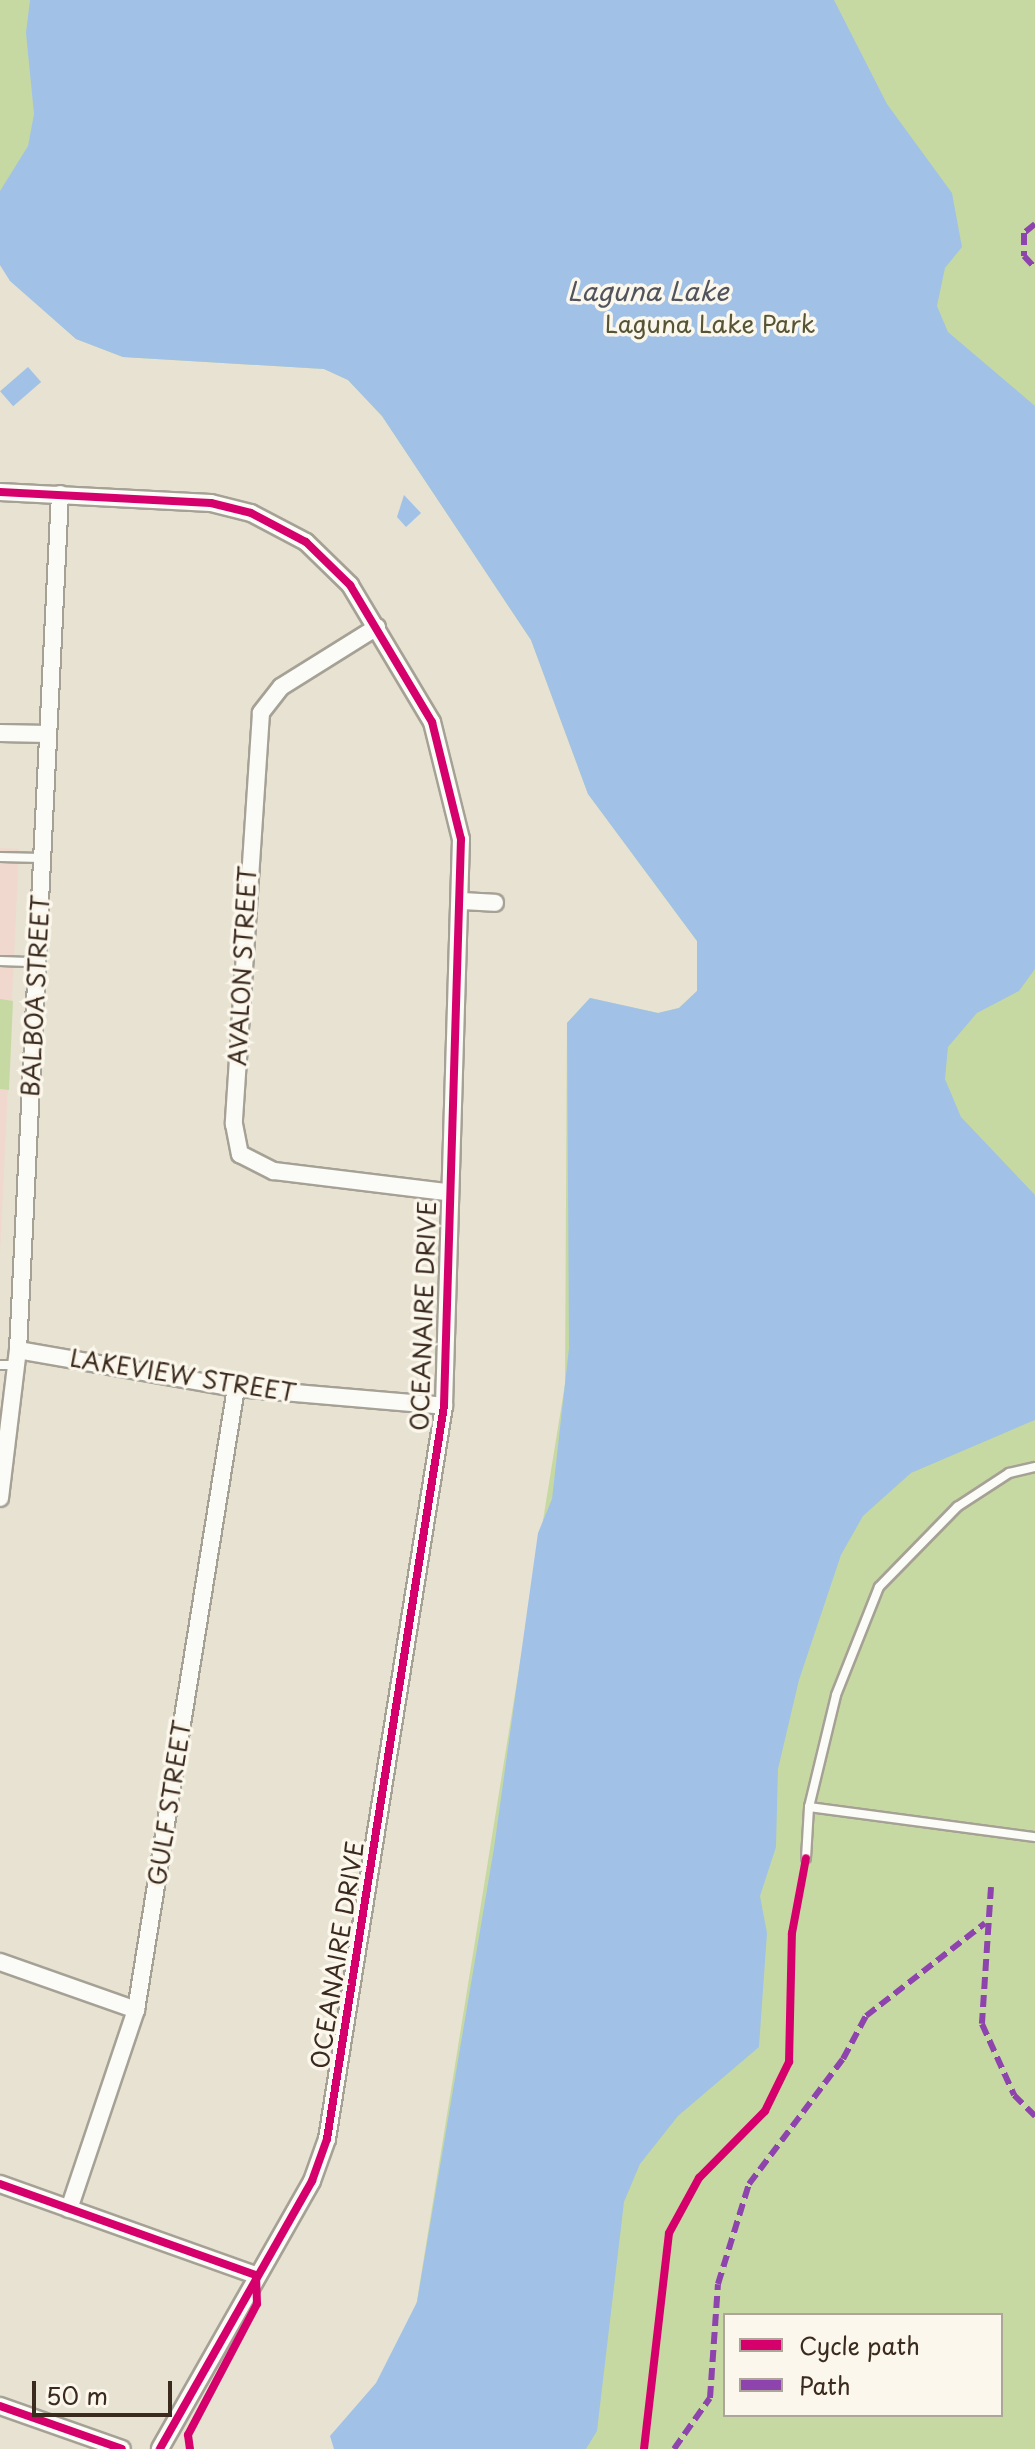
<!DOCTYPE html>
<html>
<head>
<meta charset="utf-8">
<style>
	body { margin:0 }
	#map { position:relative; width:1035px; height:2449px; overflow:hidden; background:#e7e2d1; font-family:"Playpen Sans",sans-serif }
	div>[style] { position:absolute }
	.built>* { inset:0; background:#f0d8ce }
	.green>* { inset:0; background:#c7d9a2 }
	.water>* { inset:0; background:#a1c2e6; transform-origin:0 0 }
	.roads { filter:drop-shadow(2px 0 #a6a195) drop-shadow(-2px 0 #a6a195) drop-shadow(0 2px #a6a195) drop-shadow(0 -2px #a6a195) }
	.service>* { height:8px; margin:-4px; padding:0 4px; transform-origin:4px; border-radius:4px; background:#fbfbf8 }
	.minor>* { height:16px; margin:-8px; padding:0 8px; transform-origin:8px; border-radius:8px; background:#fbfbf8 }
	.quiet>* { height:6px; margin-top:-3px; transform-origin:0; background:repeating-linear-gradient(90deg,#8e44ad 0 12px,transparent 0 18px) }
	.cycleway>* { height:8px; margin:-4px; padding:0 4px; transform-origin:4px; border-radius:4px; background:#d6006c }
	span { translate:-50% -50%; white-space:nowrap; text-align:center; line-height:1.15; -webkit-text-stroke:7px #fbf7ec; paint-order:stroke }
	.park-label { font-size:24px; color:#575436 }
	.street-label { font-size:24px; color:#3b2a1e }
	.water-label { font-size:26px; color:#51545d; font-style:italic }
	.legend { position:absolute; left:723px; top:2313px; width:280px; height:104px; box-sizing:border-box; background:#fbf7ec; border:2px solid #aea59a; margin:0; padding:10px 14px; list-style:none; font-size:24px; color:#3b2a1e }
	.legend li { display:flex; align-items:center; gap:16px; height:40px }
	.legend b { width:40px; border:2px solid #aea59a }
	.scale { position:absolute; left:32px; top:2381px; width:140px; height:36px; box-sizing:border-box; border:4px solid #3b2a1e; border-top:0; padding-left:10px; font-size:24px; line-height:28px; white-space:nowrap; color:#3b2a1e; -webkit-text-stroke:6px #fbf7ec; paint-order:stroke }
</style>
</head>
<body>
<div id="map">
	<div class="built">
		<div style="clip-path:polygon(0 848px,19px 849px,0 1254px)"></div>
	</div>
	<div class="green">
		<div style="clip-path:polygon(evenodd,0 0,1035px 0,1035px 2449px,393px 2449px,565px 1384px,567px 1023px,590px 998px,658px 1013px,679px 1008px,697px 991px,697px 941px,588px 794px,531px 640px,382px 416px,348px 380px,324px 369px,123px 357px,76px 339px,11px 281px,0 265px,0 0,725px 2315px,1001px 2315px,1001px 2415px,725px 2415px,725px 2315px)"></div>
		<div style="clip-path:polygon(0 999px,13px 1001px,9px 1090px,0 1089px)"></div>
	</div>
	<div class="water">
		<div style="clip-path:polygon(30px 0,834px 0,887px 104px,952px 193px,962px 247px,945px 268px,937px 306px,948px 332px,1035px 406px,1035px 969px,1019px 991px,977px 1013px,948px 1047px,945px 1079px,961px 1117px,1035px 1195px,1035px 1420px,911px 1473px,863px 1516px,841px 1555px,799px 1680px,778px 1769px,776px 1847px,760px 1896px,767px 1933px,759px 2047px,678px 2116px,640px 2164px,624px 2202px,597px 2431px,586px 2449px,334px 2449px,330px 2436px,376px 2383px,417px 2302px,494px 1848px,538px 1533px,552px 1499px,569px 1348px,567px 1023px,590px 998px,658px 1013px,679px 1008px,697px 991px,697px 941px,588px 794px,531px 640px,382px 416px,348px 380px,324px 369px,123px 357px,76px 339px,10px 281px,0 265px,0 191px,28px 146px,34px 114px,26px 33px)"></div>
		<div style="left:28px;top:367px;width:20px;height:37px;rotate:49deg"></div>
		<div style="clip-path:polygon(404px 495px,421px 513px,406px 527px,397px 517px)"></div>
	</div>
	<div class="roads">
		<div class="service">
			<div style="left:0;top:857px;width:41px;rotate:1.4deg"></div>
			<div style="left:0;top:961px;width:36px;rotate:2deg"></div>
			<div style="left:0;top:1365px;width:16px"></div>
			<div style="left:809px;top:1807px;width:228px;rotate:7.6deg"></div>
			<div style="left:806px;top:1858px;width:51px;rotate:-86.6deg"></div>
			<div style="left:809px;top:1807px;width:115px;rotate:-76.4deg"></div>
			<div style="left:836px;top:1695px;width:116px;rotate:-68.3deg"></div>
			<div style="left:879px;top:1587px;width:112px;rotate:-45.7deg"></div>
			<div style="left:957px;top:1507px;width:62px;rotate:-33.2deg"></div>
			<div style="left:1009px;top:1473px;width:27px;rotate:-13deg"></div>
		</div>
		<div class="minor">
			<div style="left:0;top:492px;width:211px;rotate:3deg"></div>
			<div style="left:211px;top:503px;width:41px;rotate:14deg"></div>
			<div style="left:251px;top:513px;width:62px;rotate:27.8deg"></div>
			<div style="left:306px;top:542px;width:62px;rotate:44.3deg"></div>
			<div style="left:350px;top:585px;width:160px;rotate:59.1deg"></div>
			<div style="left:432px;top:722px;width:121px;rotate:76.1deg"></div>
			<div style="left:461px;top:839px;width:567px;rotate:91.72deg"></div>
			<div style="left:444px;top:1406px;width:742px;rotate:99.07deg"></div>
			<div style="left:327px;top:2139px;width:45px;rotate:109.7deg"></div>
			<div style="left:312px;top:2181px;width:308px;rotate:119.6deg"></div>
			<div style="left:377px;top:627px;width:113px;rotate:148deg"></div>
			<div style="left:281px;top:687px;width:33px;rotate:128deg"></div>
			<div style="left:261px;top:713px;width:412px;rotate:93.8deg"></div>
			<div style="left:234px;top:1124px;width:31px;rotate:79deg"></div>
			<div style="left:240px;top:1154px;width:38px;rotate:27deg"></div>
			<div style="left:274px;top:1171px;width:173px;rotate:7deg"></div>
			<div style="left:0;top:733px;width:48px;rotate:1.2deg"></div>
			<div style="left:461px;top:901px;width:34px;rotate:3deg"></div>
			<div style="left:18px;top:1350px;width:221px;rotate:9.9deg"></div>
			<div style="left:236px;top:1388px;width:209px;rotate:4.9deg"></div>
			<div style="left:0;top:1498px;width:149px;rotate:-83.1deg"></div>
			<div style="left:18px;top:1350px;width:857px;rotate:-87.19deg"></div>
			<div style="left:0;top:1962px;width:144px;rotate:19.4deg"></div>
			<div style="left:0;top:2184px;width:272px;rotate:19.6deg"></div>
			<div style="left:69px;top:2209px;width:210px;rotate:-71.4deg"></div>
			<div style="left:136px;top:2010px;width:630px;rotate:-80.87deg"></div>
			<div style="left:0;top:2406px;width:129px;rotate:19.4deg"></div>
		</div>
	</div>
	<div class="quiet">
		<div style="left:1035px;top:224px;width:14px;rotate:141deg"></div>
		<div style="left:1024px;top:233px;width:23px;rotate:90deg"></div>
		<div style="left:1024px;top:256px;width:16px;rotate:47deg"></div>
		<div style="left:991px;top:1887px;width:137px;rotate:93.8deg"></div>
		<div style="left:982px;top:2024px;width:78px;rotate:65.7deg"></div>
		<div style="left:1014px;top:2095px;width:30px;rotate:45deg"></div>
		<div style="left:674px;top:2449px;width:62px;rotate:-54.8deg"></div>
		<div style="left:710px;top:2398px;width:114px;rotate:-86deg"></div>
		<div style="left:718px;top:2284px;width:105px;rotate:-72.8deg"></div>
		<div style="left:749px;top:2184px;width:156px;rotate:-53.1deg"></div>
		<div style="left:843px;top:2059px;width:49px;rotate:-61.9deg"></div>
		<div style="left:866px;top:2016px;width:151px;rotate:-38deg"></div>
	</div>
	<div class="cycleway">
		<div style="left:0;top:492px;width:211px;rotate:3deg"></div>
		<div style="left:211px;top:503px;width:41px;rotate:14deg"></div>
		<div style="left:251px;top:513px;width:62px;rotate:27.8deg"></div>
		<div style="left:306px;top:542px;width:62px;rotate:44.3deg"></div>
		<div style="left:350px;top:585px;width:160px;rotate:59.1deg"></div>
		<div style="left:432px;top:722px;width:121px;rotate:76.1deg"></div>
		<div style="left:461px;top:839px;width:567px;rotate:91.72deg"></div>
		<div style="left:444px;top:1406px;width:742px;rotate:99.07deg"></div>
		<div style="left:327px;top:2139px;width:45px;rotate:109.7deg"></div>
		<div style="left:312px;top:2181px;width:308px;rotate:119.6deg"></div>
		<div style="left:0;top:2184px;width:272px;rotate:19.6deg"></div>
		<div style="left:256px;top:2275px;width:29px;rotate:88deg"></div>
		<div style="left:257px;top:2304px;width:148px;rotate:117.8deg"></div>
		<div style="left:188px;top:2435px;width:14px;rotate:82deg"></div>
		<div style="left:0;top:2406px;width:129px;rotate:19.4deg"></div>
		<div style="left:644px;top:2449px;width:217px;rotate:-83.4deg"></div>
		<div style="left:669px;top:2233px;width:63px;rotate:-61.4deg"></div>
		<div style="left:699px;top:2178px;width:94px;rotate:-45.4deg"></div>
		<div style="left:765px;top:2111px;width:55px;rotate:-63.9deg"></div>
		<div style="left:789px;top:2062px;width:129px;rotate:-88.7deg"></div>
		<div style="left:792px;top:1933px;width:76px;rotate:-79.4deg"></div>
	</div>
	<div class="park-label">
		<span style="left:710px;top:324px">Laguna Lake Park</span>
	</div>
	<div class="street-label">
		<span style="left:242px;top:966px;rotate:-87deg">AVALON STREET</span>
		<span style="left:35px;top:996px;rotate:-87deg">BALBOA STREET</span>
		<span style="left:423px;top:1316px;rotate:-88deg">OCEANAIRE DRIVE</span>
		<span style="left:183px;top:1375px;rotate:9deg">LAKEVIEW STREET</span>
		<span style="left:169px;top:1803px;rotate:-81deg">GULF STREET</span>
		<span style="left:337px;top:1955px;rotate:-81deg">OCEANAIRE DRIVE</span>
	</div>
	<div class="water-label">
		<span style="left:648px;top:291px">Laguna Lake</span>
	</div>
	<ul class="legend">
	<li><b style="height:10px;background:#d6006c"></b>Cycle path</li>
	<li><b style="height:10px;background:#8e44ad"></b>Path</li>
	</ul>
	<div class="scale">50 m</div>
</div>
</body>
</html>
